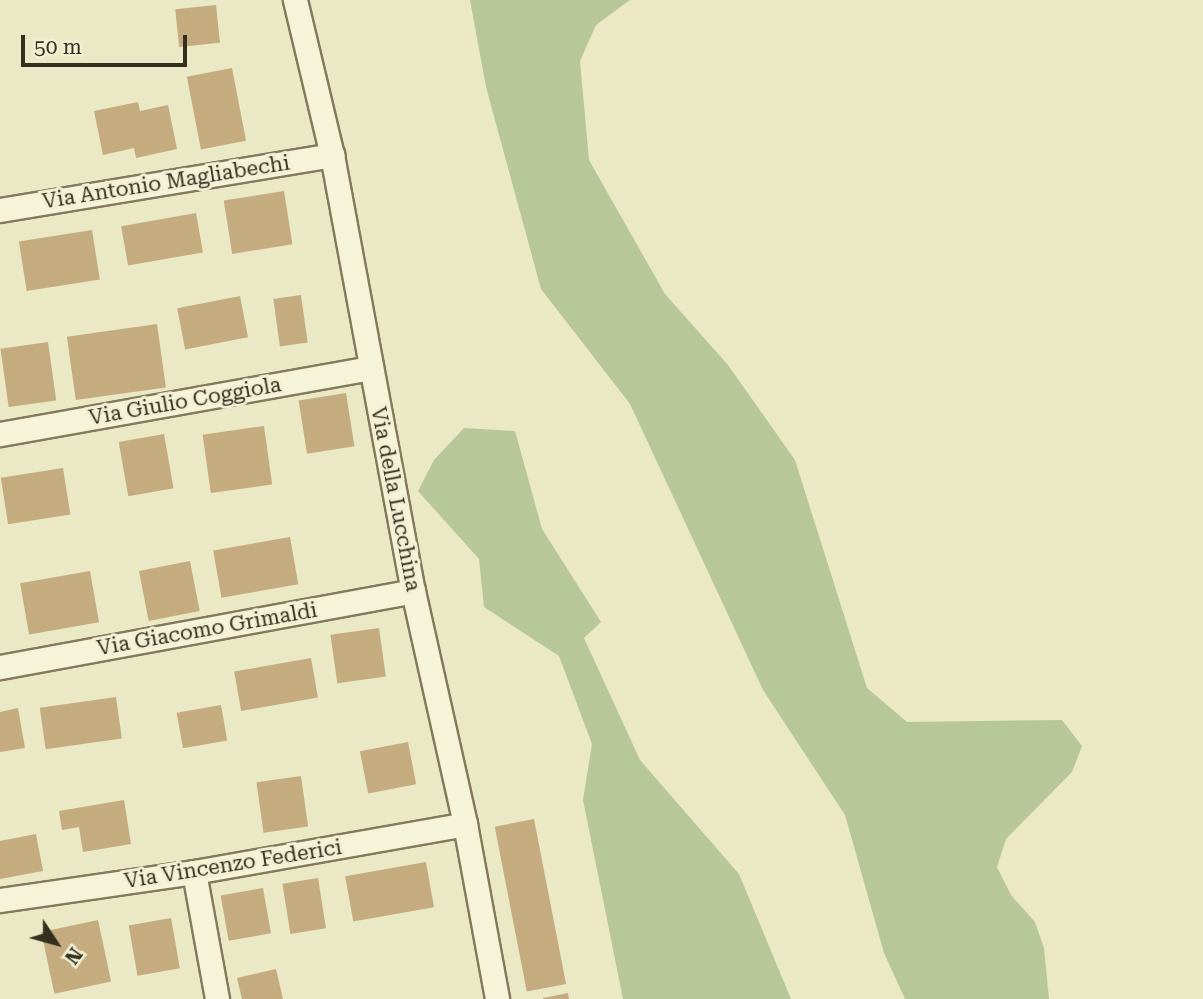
<!DOCTYPE html>
<html>
<head>
<meta charset="utf-8">
<style>
	body { margin:0 }
	#map { position:relative; width:1203px; height:999px; overflow:hidden; background:#eae8c5; font-family:"Roboto Serif",serif }
	div>[style] { position:absolute }
	.green>* { inset:0; background:#b8c79a }
	.building>* { inset:0; background:#c5ac7f; transform-origin:0 0 }
	.roads { filter:drop-shadow(2px 0 #837a5d) drop-shadow(-2px 0 #837a5d) drop-shadow(0 2px #837a5d) drop-shadow(0 -2px #837a5d) }
	.minor>* { height:23px; margin:-11.5px; padding:0 11.5px; transform-origin:11.5px; border-radius:11.5px; background:#f6f4d8 }
	span { translate:-50% -50%; white-space:nowrap; text-align:center; line-height:1.15; -webkit-text-stroke:6px #f2f0d4; paint-order:stroke }
	.street-label { font-size:21px; color:#352f1f }
	.north { position:absolute; left:21px; top:908px; width:70px; height:70px; -webkit-text-stroke:5px #f2f0d4; paint-order:stroke; rotate:126deg; font-size:19px; font-weight:700; line-height:28px; text-align:center; color:#352f1f }
	.north::after { content:''; display:block; margin:auto; width:24px; height:32px; background:#352f1f; clip-path:polygon(50% 0,100% 100%,50% 72%,0 100%) }
	.scale { position:absolute; left:21px; top:35px; width:166px; height:32px; box-sizing:border-box; border:4px solid #352f1f; border-top:0; padding-left:9px; font-size:21px; line-height:24px; white-space:nowrap; color:#352f1f; -webkit-text-stroke:5px #f2f0d4; paint-order:stroke }
</style>
</head>
<body>
<div id="map">
	<div class="green">
		<div style="clip-path:polygon(470px 0,630px 0,596px 25px,580px 61px,589px 160px,665px 294px,728px 365px,795px 460px,867px 688px,907px 722px,1062px 720px,1082px 746px,1072px 772px,1006px 839px,997px 867px,1011px 895px,1035px 922px,1044px 948px,1049px 999px,905px 999px,884px 953px,845px 815px,763px 690px,630px 404px,541px 289px,486px 87px)"></div>
		<div style="clip-path:polygon(464px 428px,515px 431px,542px 529px,601px 622px,584px 638px,640px 760px,739px 874px,791px 999px,623px 999px,583px 800px,592px 744px,559px 656px,484px 607px,479px 559px,418px 491px,434px 460px)"></div>
	</div>
	<div class="building">
		<div style="left:216px;top:5px;width:38px;height:41px;rotate:84deg"></div>
		<div style="left:232px;top:68px;width:74px;height:46px;rotate:79deg"></div>
		<div style="clip-path:polygon(138px 102px,140px 111px,168px 105px,177px 149px,136px 158px,134px 148px,103px 155px,94px 111px)"></div>
		<div style="left:284px;top:191px;width:54px;height:61px;rotate:81deg"></div>
		<div style="left:196px;top:213px;width:40px;height:76px;rotate:80deg"></div>
		<div style="left:92px;top:230px;width:50px;height:74px;rotate:81deg"></div>
		<div style="left:301px;top:295px;width:48px;height:28px;rotate:82deg"></div>
		<div style="left:240px;top:296px;width:42px;height:64px;rotate:79deg"></div>
		<div style="left:157px;top:324px;width:64px;height:91px;rotate:82deg"></div>
		<div style="left:48px;top:342px;width:59px;height:48px;rotate:82deg"></div>
		<div style="left:346px;top:393px;width:54px;height:48px;rotate:81deg"></div>
		<div style="left:264px;top:426px;width:59px;height:62px;rotate:82deg"></div>
		<div style="left:164px;top:434px;width:55px;height:46px;rotate:80deg"></div>
		<div style="left:63px;top:468px;width:47px;height:63px;rotate:81deg"></div>
		<div style="left:290px;top:537px;width:48px;height:78px;rotate:80deg"></div>
		<div style="left:190px;top:561px;width:51px;height:52px;rotate:79deg"></div>
		<div style="left:90px;top:571px;width:52px;height:71px;rotate:80deg"></div>
		<div style="left:379px;top:628px;width:49px;height:49px;rotate:82deg"></div>
		<div style="left:311px;top:658px;width:40px;height:78px;rotate:80deg"></div>
		<div style="left:116px;top:697px;width:42px;height:77px;rotate:82deg"></div>
		<div style="left:221px;top:705px;width:36px;height:45px;rotate:80deg"></div>
		<div style="clip-path:polygon(18px 708px,25px 748px,0 752px,0 712px)"></div>
		<div style="left:408px;top:742px;width:43px;height:49px;rotate:79deg"></div>
		<div style="left:301px;top:776px;width:51px;height:45px;rotate:82deg"></div>
		<div style="clip-path:polygon(124px 800px,131px 844px,83px 852px,79px 827px,62px 830px,59px 811px)"></div>
		<div style="left:534px;top:819px;width:168px;height:40px;rotate:79deg"></div>
		<div style="clip-path:polygon(36px 834px,43px 871px,0 879px,0 841px)"></div>
		<div style="left:426px;top:862px;width:46px;height:82px;rotate:80deg"></div>
		<div style="left:318px;top:878px;width:51px;height:36px;rotate:81deg"></div>
		<div style="left:263px;top:888px;width:46px;height:43px;rotate:80deg"></div>
		<div style="left:171px;top:918px;width:51px;height:43px;rotate:80deg"></div>
		<div style="left:98px;top:920px;width:63px;height:58px;rotate:78deg"></div>
		<div style="clip-path:polygon(276px 969px,283px 999px,242px 999px,237px 978px)"></div>
		<div style="clip-path:polygon(568px 993px,569px 999px,543px 999px,543px 998px)"></div>
	</div>
	<div class="roads">
		<div class="minor">
			<div style="left:295px;top:0;width:159px;rotate:76.6deg"></div>
			<div style="left:332px;top:155px;width:443px;rotate:79.5deg"></div>
			<div style="left:413px;top:591px;width:239px;rotate:77.4deg"></div>
			<div style="left:465px;top:824px;width:178px;rotate:79.6deg"></div>
			<div style="left:0;top:210px;width:337px;rotate:-9.4deg"></div>
			<div style="left:0;top:434px;width:377px;rotate:-10.1deg"></div>
			<div style="left:0;top:667px;width:420px;rotate:-10.4deg"></div>
			<div style="left:194px;top:872px;width:129px;rotate:79.7deg"></div>
			<div style="left:0;top:900px;width:196px;rotate:-8.2deg"></div>
			<div style="left:194px;top:872px;width:275px;rotate:-10deg"></div>
		</div>
	</div>
	<div class="street-label">
		<span style="left:166px;top:182px;rotate:-9deg">Via Antonio Magliabechi</span>
		<span style="left:185px;top:401px;rotate:-10deg">Via Giulio Coggiola</span>
		<span style="left:396px;top:499px;rotate:79deg">Via della Lucchina</span>
		<span style="left:207px;top:629px;rotate:-10deg">Via Giacomo Grimaldi</span>
		<span style="left:233px;top:864px;rotate:-9deg">Via Vincenzo Federici</span>
	</div>
	<div class="north">N</div>
	<div class="scale">50 m</div>
</div>
</body>
</html>
